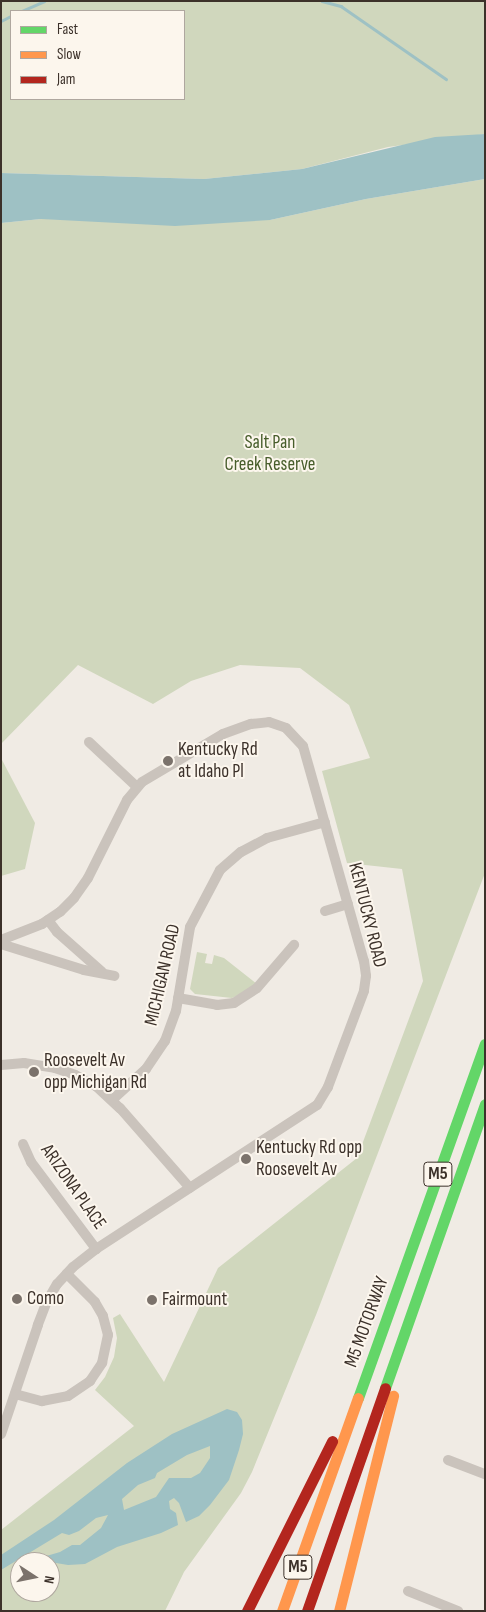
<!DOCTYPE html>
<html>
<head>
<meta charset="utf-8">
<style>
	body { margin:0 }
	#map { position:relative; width:486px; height:1612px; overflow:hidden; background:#f0ebe4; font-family:"Sofia Sans Condensed",sans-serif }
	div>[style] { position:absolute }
	.green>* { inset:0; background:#d0d7bd }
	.water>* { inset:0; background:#9ec1c4 }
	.stream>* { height:2.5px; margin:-1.25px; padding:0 1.25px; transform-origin:1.25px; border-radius:1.25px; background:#9ec1c4 }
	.street>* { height:10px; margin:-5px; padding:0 5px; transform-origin:5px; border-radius:5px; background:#cac3bc }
	.fast>* { height:11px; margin:-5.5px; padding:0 5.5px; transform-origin:5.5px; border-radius:5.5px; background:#63d668 }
	.slow>* { height:11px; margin:-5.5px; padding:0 5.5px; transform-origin:5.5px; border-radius:5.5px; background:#ff974d }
	.jam>* { height:11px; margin:-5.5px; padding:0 5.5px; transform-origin:5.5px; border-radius:5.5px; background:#b3261e }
	.dots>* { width:14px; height:14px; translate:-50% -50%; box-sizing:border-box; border:2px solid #fcf6ed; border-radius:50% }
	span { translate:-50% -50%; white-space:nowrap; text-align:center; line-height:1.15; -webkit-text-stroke:4px #fcf6ed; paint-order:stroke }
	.shield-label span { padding:1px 4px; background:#fcf6ed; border:1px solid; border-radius:4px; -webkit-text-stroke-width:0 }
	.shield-label { font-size:18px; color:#3c312a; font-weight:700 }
	.park-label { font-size:19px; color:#475d2b }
	.poi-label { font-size:19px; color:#3c312a }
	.left { translate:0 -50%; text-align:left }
	.street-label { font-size:19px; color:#3c312a }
	.frame { position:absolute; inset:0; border:2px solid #3c312a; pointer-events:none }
	.legend { position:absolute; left:10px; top:10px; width:175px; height:90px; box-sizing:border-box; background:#fcf6ed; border:1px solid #afa79f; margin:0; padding:6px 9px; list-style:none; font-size:15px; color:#3c312a }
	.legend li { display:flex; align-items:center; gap:10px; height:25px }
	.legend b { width:25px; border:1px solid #afa79f }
	.north { position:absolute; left:10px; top:1552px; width:50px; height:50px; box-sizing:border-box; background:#fcf6ed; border:1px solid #afa79f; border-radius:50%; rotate:101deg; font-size:14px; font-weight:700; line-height:20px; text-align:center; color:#3c312a }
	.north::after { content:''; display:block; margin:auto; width:18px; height:22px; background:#7b726b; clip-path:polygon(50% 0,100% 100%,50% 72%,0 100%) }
</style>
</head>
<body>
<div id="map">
	<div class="green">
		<div style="clip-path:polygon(evenodd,1px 1px,485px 1px,485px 134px,388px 147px,302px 169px,204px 179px,1px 173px,1px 1px,11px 11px,184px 11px,184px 99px,11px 99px,11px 11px)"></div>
		<div style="clip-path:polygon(evenodd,485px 179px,485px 873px,316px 1315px,252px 1472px,241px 1493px,184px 1572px,165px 1611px,1px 1611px,1px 1530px,134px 1426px,95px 1390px,105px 1377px,114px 1357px,117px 1338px,113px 1318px,120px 1314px,164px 1382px,218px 1268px,357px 1158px,423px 981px,402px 869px,347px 863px,322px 771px,370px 758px,349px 705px,300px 668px,240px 665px,191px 681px,153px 704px,78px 665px,1px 744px,1px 223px,41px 219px,270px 220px,366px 199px,485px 179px,20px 1562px,50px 1562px,50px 1592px,20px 1592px,20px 1562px)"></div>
		<div style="clip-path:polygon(1px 758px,35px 823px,25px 869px,1px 876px)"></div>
		<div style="clip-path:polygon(197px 952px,207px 954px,205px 963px,212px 964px,214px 955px,224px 958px,257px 984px,241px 994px,232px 998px,195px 994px,190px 989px)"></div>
	</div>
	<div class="water">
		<div style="clip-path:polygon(485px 134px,485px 179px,366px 199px,270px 220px,175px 226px,41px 219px,1px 223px,1px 173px,204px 179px,302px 169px,435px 137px)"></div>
		<div style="clip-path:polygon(evenodd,227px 1409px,237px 1412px,242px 1420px,243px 1434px,239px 1450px,229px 1480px,210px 1505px,199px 1516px,186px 1522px,179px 1503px,174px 1498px,169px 1501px,170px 1509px,176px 1513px,178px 1525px,161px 1533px,117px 1547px,85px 1564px,68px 1565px,50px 1562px,26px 1562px,60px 1552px,72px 1545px,80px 1545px,101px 1528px,108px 1515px,96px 1518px,79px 1531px,69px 1535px,62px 1533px,1px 1570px,1px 1555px,54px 1520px,127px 1463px,172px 1434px,227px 1409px,210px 1446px,210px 1458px,200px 1473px,191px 1478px,169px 1478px,156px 1497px,124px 1510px,122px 1499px,138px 1485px,155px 1478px,157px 1473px,187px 1455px,210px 1446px)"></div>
	</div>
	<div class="stream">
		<div style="left:322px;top:1px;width:20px;rotate:15deg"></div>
		<div style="left:341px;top:6px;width:128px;rotate:34.8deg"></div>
		<div style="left:22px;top:11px;width:24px;rotate:-24deg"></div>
		<div style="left:1px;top:21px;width:11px;rotate:-27deg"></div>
	</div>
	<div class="street">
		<div style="left:89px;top:742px;width:66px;rotate:43.2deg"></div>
		<div style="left:325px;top:911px;width:24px;rotate:-17deg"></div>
		<div style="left:48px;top:920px;width:15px;rotate:53deg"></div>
		<div style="left:57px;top:932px;width:60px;rotate:41.6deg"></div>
		<div style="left:1px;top:940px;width:44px;rotate:-21.3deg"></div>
		<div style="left:42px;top:924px;width:22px;rotate:-34deg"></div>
		<div style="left:60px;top:912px;width:20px;rotate:-45deg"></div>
		<div style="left:74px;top:898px;width:24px;rotate:-55deg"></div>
		<div style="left:88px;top:878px;width:87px;rotate:-63.4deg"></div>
		<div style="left:127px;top:800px;width:23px;rotate:-50deg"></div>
		<div style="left:142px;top:782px;width:94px;rotate:-30.7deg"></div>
		<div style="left:223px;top:734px;width:30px;rotate:-20deg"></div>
		<div style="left:251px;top:724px;width:18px;rotate:-6deg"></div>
		<div style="left:269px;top:722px;width:18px;rotate:19deg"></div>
		<div style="left:286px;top:728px;width:25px;rotate:47deg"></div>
		<div style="left:303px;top:746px;width:223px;rotate:74.2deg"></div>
		<div style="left:364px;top:961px;width:15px;rotate:82deg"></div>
		<div style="left:366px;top:976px;width:15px;rotate:98deg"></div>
		<div style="left:364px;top:991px;width:103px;rotate:110.6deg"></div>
		<div style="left:328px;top:1087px;width:21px;rotate:121deg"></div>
		<div style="left:317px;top:1105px;width:264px;rotate:146.9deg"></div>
		<div style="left:96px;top:1249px;width:29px;rotate:142deg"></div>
		<div style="left:73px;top:1267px;width:23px;rotate:133deg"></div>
		<div style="left:57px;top:1284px;width:20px;rotate:120deg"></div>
		<div style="left:47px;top:1301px;width:26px;rotate:111deg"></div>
		<div style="left:38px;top:1325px;width:115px;rotate:108.7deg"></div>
		<div style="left:1px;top:944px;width:87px;rotate:17.4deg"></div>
		<div style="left:84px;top:970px;width:31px;rotate:11deg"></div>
		<div style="left:178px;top:998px;width:40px;rotate:10deg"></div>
		<div style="left:217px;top:1005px;width:17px;rotate:-7deg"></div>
		<div style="left:234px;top:1003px;width:27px;rotate:-33deg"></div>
		<div style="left:257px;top:988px;width:57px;rotate:-49.3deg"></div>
		<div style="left:1px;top:1065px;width:23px;rotate:-5deg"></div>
		<div style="left:24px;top:1063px;width:31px;rotate:9deg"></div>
		<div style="left:55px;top:1068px;width:21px;rotate:19deg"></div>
		<div style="left:75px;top:1075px;width:24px;rotate:28deg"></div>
		<div style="left:96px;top:1086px;width:33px;rotate:43deg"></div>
		<div style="left:120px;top:1108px;width:106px;rotate:48.8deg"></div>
		<div style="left:112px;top:1100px;width:46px;rotate:-42.4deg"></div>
		<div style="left:146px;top:1069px;width:34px;rotate:-56deg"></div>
		<div style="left:165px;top:1041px;width:32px;rotate:-70deg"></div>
		<div style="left:176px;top:1011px;width:85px;rotate:-80.5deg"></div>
		<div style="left:190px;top:927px;width:64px;rotate:-62.2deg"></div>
		<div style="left:220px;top:870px;width:28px;rotate:-41deg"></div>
		<div style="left:241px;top:852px;width:30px;rotate:-28deg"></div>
		<div style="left:267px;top:838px;width:60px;rotate:-15.4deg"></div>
		<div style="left:23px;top:1144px;width:20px;rotate:66deg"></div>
		<div style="left:31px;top:1162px;width:109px;rotate:53.2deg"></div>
		<div style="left:15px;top:1394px;width:28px;rotate:15deg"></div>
		<div style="left:42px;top:1401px;width:26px;rotate:-11deg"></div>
		<div style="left:68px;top:1396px;width:27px;rotate:-34deg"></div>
		<div style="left:90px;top:1381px;width:22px;rotate:-56deg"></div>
		<div style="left:102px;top:1363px;width:29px;rotate:-78deg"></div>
		<div style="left:108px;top:1335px;width:20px;rotate:-105deg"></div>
		<div style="left:103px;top:1316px;width:16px;rotate:-120deg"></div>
		<div style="left:95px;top:1302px;width:40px;rotate:-135deg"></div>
		<div style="left:448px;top:1460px;width:40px;rotate:21deg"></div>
		<div style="left:408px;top:1591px;width:54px;rotate:21.8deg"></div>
	</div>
	<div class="fast">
		<div style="left:385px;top:1388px;width:301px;rotate:-70.6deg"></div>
		<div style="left:358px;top:1398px;width:376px;rotate:-70.3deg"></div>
	</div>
	<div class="slow">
		<div style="left:282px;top:1611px;width:226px;rotate:-70.4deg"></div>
		<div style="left:339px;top:1611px;width:222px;rotate:-75.9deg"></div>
	</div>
	<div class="jam">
		<div style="left:247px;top:1611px;width:190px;rotate:-63.4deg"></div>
		<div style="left:307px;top:1611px;width:236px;rotate:-70.7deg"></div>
	</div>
	<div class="dots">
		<div style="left:168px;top:761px;background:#7b726b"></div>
		<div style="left:34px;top:1072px;background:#7b726b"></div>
		<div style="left:246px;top:1159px;background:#7b726b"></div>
		<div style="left:17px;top:1299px;background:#7b726b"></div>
		<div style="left:152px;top:1300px;background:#7b726b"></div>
	</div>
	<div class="shield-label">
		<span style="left:438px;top:1174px">M5</span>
		<span style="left:298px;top:1567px">M5</span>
	</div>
	<div class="park-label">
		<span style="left:270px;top:454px">Salt Pan<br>Creek Reserve</span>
	</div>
	<div class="poi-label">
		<span class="left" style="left:178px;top:761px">Kentucky Rd<br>at Idaho Pl</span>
		<span class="left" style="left:44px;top:1072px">Roosevelt Av<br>opp Michigan Rd</span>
		<span class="left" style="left:256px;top:1159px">Kentucky Rd opp<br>Roosevelt Av</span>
		<span class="left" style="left:27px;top:1299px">Como</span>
		<span class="left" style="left:162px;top:1300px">Fairmount</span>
	</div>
	<div class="street-label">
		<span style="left:367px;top:915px;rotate:76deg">KENTUCKY ROAD</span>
		<span style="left:163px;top:975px;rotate:-77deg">MICHIGAN ROAD</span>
		<span style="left:73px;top:1187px;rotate:55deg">ARIZONA PLACE</span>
		<span style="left:367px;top:1322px;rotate:-70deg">M5 MOTORWAY</span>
	</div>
	<div class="frame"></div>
	<ul class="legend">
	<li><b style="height:6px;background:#63d668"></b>Fast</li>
	<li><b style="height:6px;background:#ff974d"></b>Slow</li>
	<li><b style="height:6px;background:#b3261e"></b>Jam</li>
	</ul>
	<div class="north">N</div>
</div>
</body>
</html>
